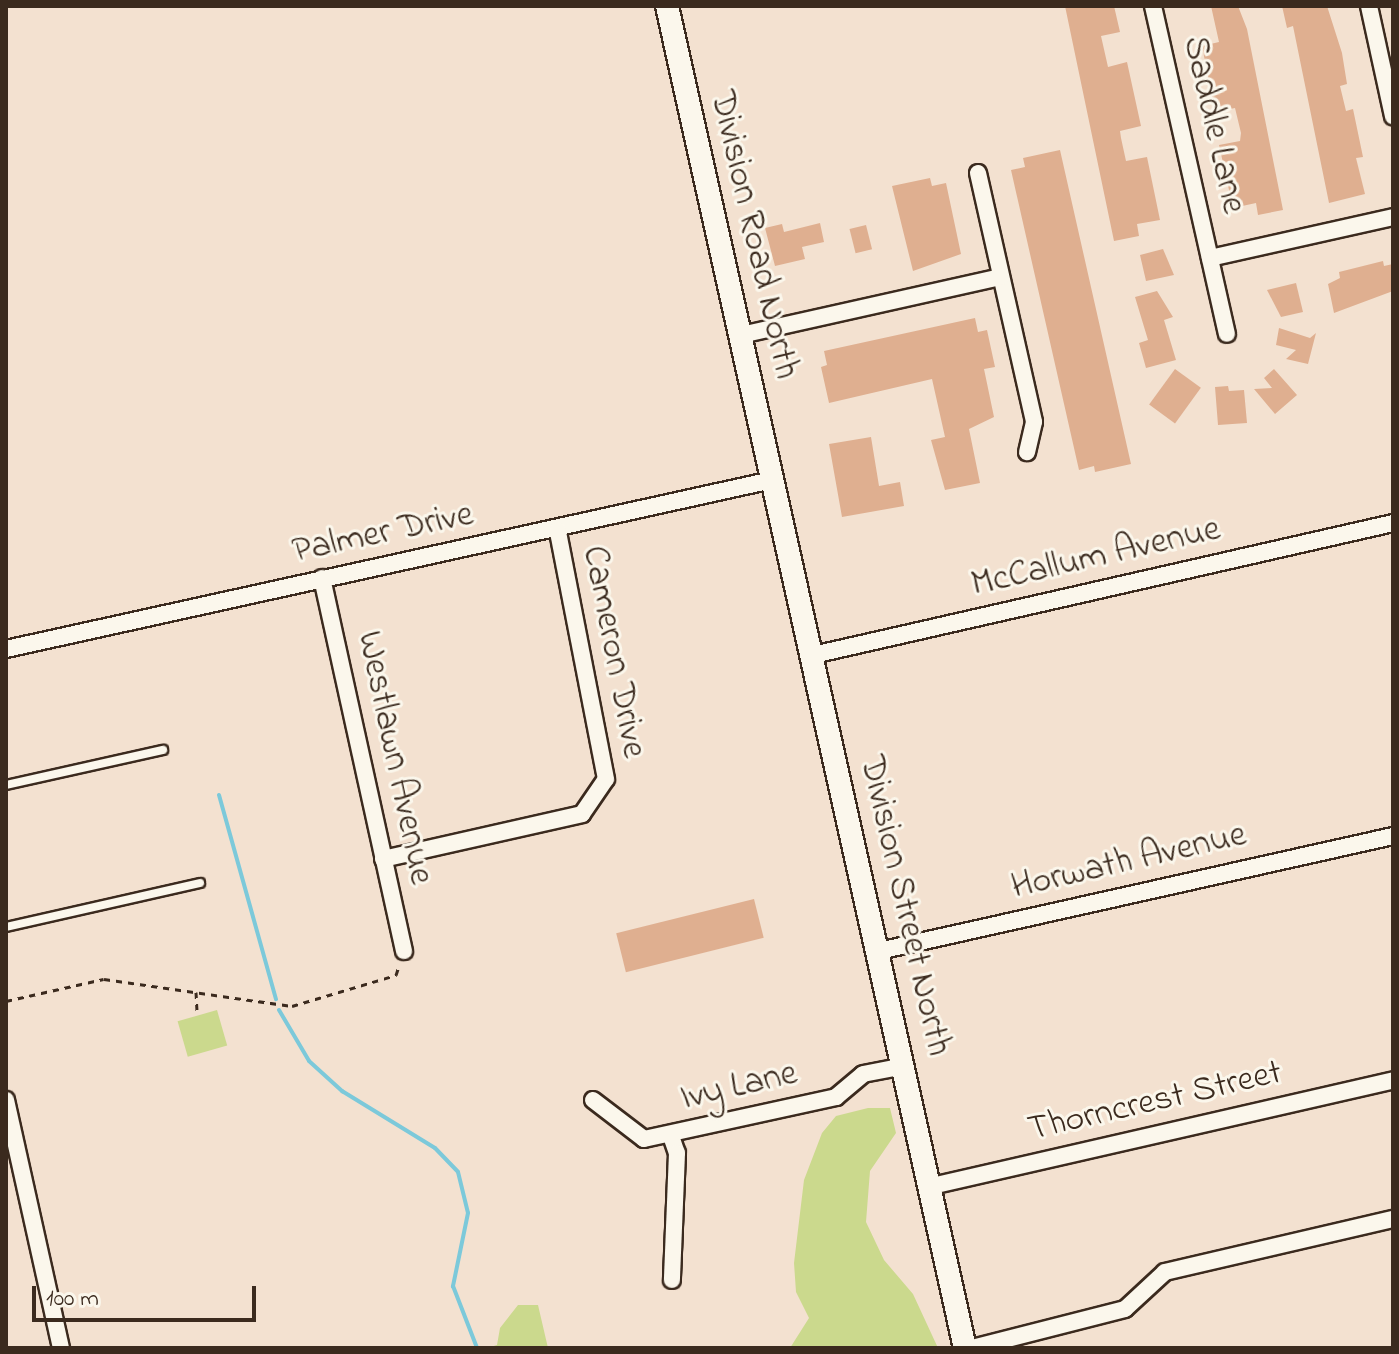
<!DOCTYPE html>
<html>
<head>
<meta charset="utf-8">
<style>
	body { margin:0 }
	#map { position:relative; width:1399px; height:1354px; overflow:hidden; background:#f3e1d0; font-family:"Indie Flower",sans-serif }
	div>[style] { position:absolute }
	.green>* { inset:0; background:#cbd98d; transform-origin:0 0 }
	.stream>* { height:4px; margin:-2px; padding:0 2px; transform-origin:2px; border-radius:2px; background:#7cc9da }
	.building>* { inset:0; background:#dfaf90; transform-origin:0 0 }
	.path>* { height:3px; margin-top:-1.5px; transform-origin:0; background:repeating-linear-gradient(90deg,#3b2a1e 0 6px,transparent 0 12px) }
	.roads { filter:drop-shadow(2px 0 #3b2a1e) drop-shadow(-2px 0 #3b2a1e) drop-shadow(0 2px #3b2a1e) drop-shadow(0 -2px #3b2a1e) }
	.lane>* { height:8px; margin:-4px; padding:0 4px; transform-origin:4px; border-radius:4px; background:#fbf7ec }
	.street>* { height:16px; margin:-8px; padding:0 8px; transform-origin:8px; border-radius:8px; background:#fbf7ec }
	.secondary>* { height:22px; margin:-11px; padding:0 11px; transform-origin:11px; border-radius:11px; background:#fbf7ec }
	span { translate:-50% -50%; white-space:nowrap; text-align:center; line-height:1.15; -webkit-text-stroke:6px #fbf7ec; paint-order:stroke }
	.street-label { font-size:36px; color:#3b2a1e }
	.frame { position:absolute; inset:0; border:8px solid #3b2a1e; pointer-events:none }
	.scale { position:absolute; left:32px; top:1286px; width:224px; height:36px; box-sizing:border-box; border:4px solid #3b2a1e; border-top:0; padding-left:10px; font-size:24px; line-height:28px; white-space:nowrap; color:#3b2a1e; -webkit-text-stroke:6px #fbf7ec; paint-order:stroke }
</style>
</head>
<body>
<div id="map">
	<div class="green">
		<div style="left:217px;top:1010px;width:37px;height:41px;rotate:74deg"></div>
		<div style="clip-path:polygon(868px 1108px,890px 1108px,896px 1133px,870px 1171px,866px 1222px,884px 1260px,913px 1294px,938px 1348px,790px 1348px,809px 1318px,796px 1292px,794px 1263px,804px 1180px,822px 1133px,836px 1116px)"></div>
		<div style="clip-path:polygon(518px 1305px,538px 1305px,548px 1348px,487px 1348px,497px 1345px,500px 1328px)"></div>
	</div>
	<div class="stream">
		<div style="left:219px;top:795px;width:212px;rotate:74.4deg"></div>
		<div style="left:279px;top:1010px;width:59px;rotate:59.5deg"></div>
		<div style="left:309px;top:1061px;width:45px;rotate:42.3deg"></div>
		<div style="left:342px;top:1091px;width:109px;rotate:31.5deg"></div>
		<div style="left:435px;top:1148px;width:33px;rotate:46deg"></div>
		<div style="left:458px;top:1172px;width:42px;rotate:76.3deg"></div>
		<div style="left:468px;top:1213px;width:75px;rotate:101.6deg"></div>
		<div style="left:453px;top:1286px;width:66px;rotate:68.8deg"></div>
	</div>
	<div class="building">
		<div style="clip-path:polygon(1065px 6px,1114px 6px,1120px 32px,1101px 36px,1108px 67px,1127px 62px,1141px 126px,1120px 131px,1121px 138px,1126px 161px,1147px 157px,1160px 220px,1137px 224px,1139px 236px,1114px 241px)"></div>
		<div style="clip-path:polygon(1211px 6px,1238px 6px,1247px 29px,1283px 210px,1258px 215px,1256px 203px,1233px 208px,1219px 145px,1240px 141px,1241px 133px,1235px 108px,1215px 112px,1202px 46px,1219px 42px)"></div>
		<div style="clip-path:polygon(1282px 6px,1327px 6px,1342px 53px,1347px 84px,1340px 86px,1346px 111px,1353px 109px,1363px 157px,1356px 158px,1365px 194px,1329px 203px,1293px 26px,1287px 28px)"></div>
		<div style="clip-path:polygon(1060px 150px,1131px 464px,1095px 472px,1094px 466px,1079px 470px,1011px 170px,1025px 167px,1023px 158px)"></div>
		<div style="clip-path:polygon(930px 178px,932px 186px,946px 183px,961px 254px,913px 271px,892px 186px)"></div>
		<div style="clip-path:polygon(820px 223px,824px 242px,802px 247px,805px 259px,775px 266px,765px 228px,782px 224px,784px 232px)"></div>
		<div style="left:866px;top:225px;width:25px;height:17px;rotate:76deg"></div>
		<div style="clip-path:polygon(1163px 249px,1174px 275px,1146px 281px,1140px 255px)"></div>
		<div style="clip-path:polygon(1383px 261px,1384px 266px,1393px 264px,1393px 291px,1334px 313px,1328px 284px,1340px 278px,1339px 272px)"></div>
		<div style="clip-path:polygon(1296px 283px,1303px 312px,1281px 317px,1267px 290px)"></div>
		<div style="clip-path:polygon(1157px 291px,1173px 317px,1164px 320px,1176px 360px,1146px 368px,1139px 343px,1148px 340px,1135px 297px)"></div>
		<div style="clip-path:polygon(975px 318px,978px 332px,987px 330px,995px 367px,984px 369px,994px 417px,969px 429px,980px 483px,945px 490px,931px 440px,945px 437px,932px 379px,829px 403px,821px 367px,827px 365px,824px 351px)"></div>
		<div style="clip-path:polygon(1279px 328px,1310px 338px,1316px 333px,1308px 364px,1286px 359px,1296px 350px,1276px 345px)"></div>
		<div style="left:1175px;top:369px;width:32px;height:44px;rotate:36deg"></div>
		<div style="clip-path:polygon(1274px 369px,1297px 395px,1275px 414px,1254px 389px,1272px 388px,1264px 378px)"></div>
		<div style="clip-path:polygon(1228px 386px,1229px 391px,1244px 390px,1247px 423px,1218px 425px,1215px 387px)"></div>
		<div style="clip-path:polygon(871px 437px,879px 486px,900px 482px,904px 506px,842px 517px,829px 444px)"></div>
		<div style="left:754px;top:899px;width:40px;height:142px;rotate:76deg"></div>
	</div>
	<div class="path">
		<div style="left:196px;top:992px;width:22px;rotate:87deg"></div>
		<div style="left:6px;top:1001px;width:100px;rotate:-12.7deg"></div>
		<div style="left:104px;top:979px;width:190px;rotate:8.2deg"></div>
		<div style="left:292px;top:1006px;width:109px;rotate:-16.6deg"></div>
		<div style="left:396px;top:975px;width:9px;rotate:-72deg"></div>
	</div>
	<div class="roads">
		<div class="lane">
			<div style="left:6px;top:785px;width:161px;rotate:-12.6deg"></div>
			<div style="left:6px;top:927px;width:199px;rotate:-12.8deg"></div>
		</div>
		<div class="street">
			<div style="left:1153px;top:6px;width:336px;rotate:77.3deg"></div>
			<div style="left:1369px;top:6px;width:113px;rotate:77.7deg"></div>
			<div style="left:978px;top:173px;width:255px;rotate:77.3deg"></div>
			<div style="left:1034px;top:422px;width:31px;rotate:103deg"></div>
			<div style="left:1210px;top:258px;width:188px;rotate:-12.6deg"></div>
			<div style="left:741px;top:335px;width:266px;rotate:-12.6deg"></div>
			<div style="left:322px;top:578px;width:382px;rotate:77.6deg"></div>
			<div style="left:6px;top:649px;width:784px;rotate:-12.44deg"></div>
			<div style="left:813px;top:655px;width:595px;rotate:-12.82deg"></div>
			<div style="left:383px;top:859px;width:204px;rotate:-12.7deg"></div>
			<div style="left:582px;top:814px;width:42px;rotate:-55.6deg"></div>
			<div style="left:606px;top:779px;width:253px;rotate:-101deg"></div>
			<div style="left:879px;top:951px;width:527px;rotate:-12.61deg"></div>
			<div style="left:6px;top:1100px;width:254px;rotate:77.5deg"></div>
			<div style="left:593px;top:1100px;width:64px;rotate:37.4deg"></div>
			<div style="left:644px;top:1139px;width:197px;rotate:-12.3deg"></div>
			<div style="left:836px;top:1097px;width:35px;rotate:-40deg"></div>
			<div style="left:863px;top:1074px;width:43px;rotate:-10.8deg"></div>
			<div style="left:671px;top:1136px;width:18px;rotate:71deg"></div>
			<div style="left:677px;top:1153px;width:127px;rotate:92.3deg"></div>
			<div style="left:932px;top:1186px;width:473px;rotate:-12.9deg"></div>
			<div style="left:972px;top:1348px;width:158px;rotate:-14.3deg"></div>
			<div style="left:1125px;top:1309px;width:54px;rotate:-42.8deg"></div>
			<div style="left:1165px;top:1272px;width:234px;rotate:-13.1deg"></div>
		</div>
		<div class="secondary">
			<div style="left:667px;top:6px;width:1375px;rotate:77.48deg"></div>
		</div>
	</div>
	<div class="street-label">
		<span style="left:1213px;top:125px;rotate:77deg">Saddle Lane</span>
		<span style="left:753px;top:235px;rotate:77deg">Division Road North</span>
		<span style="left:383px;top:534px;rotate:-12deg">Palmer Drive</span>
		<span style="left:1096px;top:558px;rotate:-13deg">McCallum Avenue</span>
		<span style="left:613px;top:652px;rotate:79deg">Cameron Drive</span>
		<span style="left:394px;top:758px;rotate:78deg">Westlawn Avenue</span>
		<span style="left:1129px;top:862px;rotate:-13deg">Horwath Avenue</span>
		<span style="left:904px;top:906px;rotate:77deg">Division Street North</span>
		<span style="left:739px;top:1087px;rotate:-13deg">Ivy Lane</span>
		<span style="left:1155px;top:1102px;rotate:-13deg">Thorncrest Street</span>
	</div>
	<div class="frame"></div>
	<div class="scale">100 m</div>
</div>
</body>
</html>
